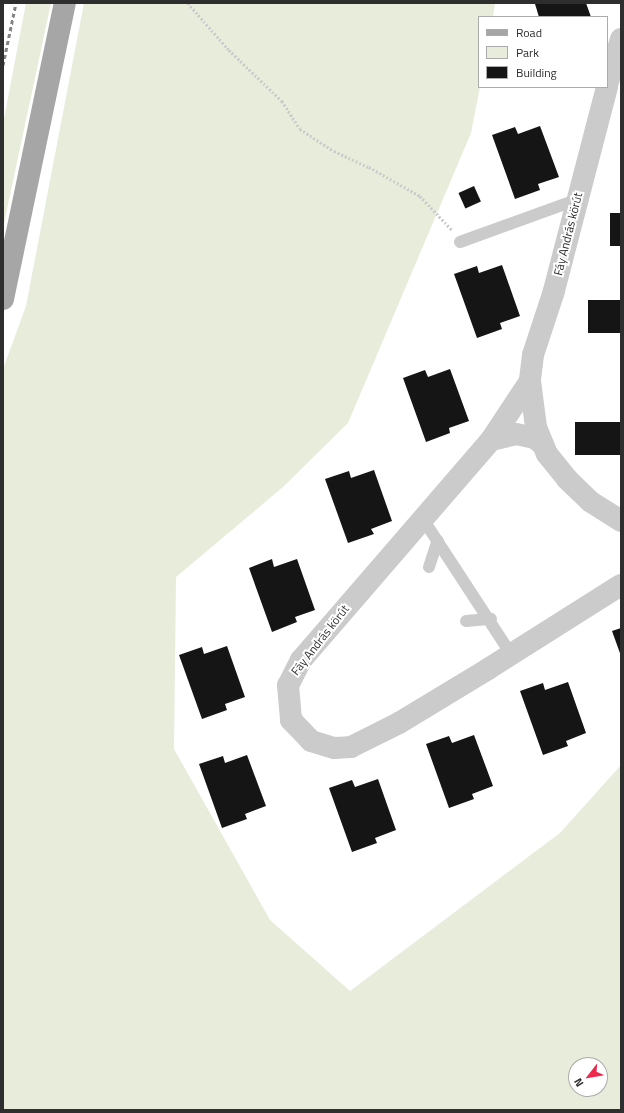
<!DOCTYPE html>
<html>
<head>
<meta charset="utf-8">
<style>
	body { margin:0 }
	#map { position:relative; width:624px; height:1113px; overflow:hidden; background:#fff; font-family:"Titillium Web",sans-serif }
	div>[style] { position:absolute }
	.green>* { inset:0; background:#e7ecdb }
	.building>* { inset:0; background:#151515; transform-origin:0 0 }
	.path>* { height:2.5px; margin-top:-1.25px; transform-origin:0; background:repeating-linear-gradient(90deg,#cbcbcb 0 2px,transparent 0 4px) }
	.lane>* { height:12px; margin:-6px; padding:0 6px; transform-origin:6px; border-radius:6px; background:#cbcbcb }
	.street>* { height:22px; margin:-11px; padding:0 11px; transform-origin:11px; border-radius:11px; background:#cbcbcb }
	.primary>* { height:22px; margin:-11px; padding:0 11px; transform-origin:11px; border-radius:11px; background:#a6a6a6 }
	.rail>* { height:3px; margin-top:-1.5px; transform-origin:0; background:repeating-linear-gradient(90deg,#838383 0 4px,transparent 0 7px) }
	span { translate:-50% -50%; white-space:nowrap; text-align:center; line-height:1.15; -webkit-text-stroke:4px #fff; paint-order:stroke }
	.street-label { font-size:12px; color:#2e2e2e }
	.frame { position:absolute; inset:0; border:4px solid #2e2e2e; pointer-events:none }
	.legend { position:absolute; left:478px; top:16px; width:130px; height:72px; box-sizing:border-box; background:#fff; border:1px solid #ababab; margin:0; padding:5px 7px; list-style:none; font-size:12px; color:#2e2e2e }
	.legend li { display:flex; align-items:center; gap:8px; height:20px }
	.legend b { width:20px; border:1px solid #ababab }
	.north { position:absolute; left:568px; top:1057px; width:40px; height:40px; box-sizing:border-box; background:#fff; border:1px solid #ababab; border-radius:50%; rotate:239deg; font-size:11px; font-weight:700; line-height:16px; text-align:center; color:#2e2e2e }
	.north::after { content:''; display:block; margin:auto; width:14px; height:18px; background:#ef274f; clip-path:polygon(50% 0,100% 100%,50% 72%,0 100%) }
</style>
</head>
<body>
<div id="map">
	<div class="green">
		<div style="clip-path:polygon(26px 3px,51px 3px,3px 228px,3px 124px)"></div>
		<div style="clip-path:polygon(evenodd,84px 3px,495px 3px,493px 17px,479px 17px,480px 87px,471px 133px,348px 423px,283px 487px,176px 577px,174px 749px,270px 920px,350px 991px,560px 833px,621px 765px,621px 1110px,3px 1110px,3px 369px,26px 306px,84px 3px,576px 1065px,600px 1065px,600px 1089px,576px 1089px,576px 1065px)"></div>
	</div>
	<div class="building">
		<div style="clip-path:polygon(538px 3px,586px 3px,591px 17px,539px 17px,535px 4px)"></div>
		<div style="clip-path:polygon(540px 126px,559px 177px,538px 184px,540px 190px,515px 199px,492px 135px,515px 127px,518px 134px)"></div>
		<div style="left:474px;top:186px;width:17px;height:17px;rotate:66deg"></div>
		<div style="left:610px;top:213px;width:11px;height:33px"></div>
		<div style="clip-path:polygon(502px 265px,520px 316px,500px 323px,502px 329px,477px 338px,454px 274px,477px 266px,479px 273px)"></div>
		<div style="left:588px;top:300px;width:33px;height:33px"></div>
		<div style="clip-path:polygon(450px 369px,469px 421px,449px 428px,450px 433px,426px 442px,403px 378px,425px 370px,428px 377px)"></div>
		<div style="left:575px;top:422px;width:46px;height:33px"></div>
		<div style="clip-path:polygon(374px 470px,392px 521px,371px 529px,374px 534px,348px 543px,325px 479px,349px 471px,351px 478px)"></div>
		<div style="clip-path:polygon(272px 559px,274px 567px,297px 559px,315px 610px,295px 617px,297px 622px,272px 632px,249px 568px)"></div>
		<div style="clip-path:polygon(621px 628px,621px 656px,612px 631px)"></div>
		<div style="clip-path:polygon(227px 646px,245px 697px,225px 704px,227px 710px,202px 719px,179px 655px,202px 647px,204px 654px)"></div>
		<div style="clip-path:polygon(568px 682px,586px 733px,566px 741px,568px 746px,543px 755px,520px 691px,543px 683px,545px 690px)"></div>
		<div style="clip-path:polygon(474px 735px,493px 786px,472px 794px,474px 799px,449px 808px,426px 744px,449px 736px,452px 743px)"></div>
		<div style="clip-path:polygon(247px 755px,266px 806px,245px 814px,247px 819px,222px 828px,199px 764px,223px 756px,225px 763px)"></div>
		<div style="clip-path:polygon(378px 779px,396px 830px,375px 838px,377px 843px,352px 852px,329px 788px,352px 780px,355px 787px)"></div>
	</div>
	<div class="path">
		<div style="left:188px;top:3px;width:62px;rotate:48.9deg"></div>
		<div style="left:229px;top:50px;width:74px;rotate:43.9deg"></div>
		<div style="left:282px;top:101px;width:33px;rotate:57deg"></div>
		<div style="left:300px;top:129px;width:40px;rotate:32.9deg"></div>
		<div style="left:334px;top:151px;width:38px;rotate:25deg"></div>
		<div style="left:369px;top:167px;width:59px;rotate:29.6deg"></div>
		<div style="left:420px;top:196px;width:47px;rotate:46.7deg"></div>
	</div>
	<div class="lane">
		<div style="left:460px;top:242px;width:123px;rotate:-19.9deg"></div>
		<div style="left:423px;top:519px;width:161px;rotate:56.9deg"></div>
		<div style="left:429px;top:567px;width:28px;rotate:-72deg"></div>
		<div style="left:466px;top:621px;width:25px;rotate:-5deg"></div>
	</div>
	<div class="street">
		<div style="left:607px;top:85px;width:48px;rotate:-73.1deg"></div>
		<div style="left:607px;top:87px;width:211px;rotate:104.6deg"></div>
		<div style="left:554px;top:291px;width:67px;rotate:108.2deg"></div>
		<div style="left:533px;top:355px;width:26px;rotate:97deg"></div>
		<div style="left:530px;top:381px;width:46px;rotate:82.6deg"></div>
		<div style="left:536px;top:427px;width:29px;rotate:68deg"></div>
		<div style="left:547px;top:454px;width:32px;rotate:51deg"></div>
		<div style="left:567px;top:479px;width:33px;rotate:44deg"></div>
		<div style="left:591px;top:502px;width:36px;rotate:32deg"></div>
		<div style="left:530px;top:381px;width:71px;rotate:123.5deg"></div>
		<div style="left:491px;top:440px;width:291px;rotate:130.8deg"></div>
		<div style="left:301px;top:660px;width:28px;rotate:117deg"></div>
		<div style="left:288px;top:685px;width:35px;rotate:85deg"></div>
		<div style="left:291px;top:720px;width:29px;rotate:46deg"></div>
		<div style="left:311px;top:741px;width:24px;rotate:17deg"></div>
		<div style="left:334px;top:748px;width:17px;rotate:-3deg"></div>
		<div style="left:351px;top:747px;width:54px;rotate:-26.6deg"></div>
		<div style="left:399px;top:723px;width:104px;rotate:-31.2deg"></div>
		<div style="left:488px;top:669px;width:157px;rotate:-32.3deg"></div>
		<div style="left:491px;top:440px;width:26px;rotate:-13deg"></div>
		<div style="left:516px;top:434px;width:19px;rotate:12deg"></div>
		<div style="left:535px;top:438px;width:11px;rotate:41deg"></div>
	</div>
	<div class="primary">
		<div style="left:3px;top:299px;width:302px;rotate:-78.2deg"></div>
	</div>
	<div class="rail">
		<div style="left:3px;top:65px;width:63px;rotate:-78.2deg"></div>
	</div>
	<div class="street-label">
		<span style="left:568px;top:234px;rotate:-76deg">Fáy András körút</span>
		<span style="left:320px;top:640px;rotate:-52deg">Fáy András körút</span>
	</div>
	<div class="frame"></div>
	<ul class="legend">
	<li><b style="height:5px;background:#a6a6a6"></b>Road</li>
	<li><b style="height:11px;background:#e7ecdb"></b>Park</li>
	<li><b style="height:11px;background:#151515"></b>Building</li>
	</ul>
	<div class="north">N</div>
</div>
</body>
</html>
